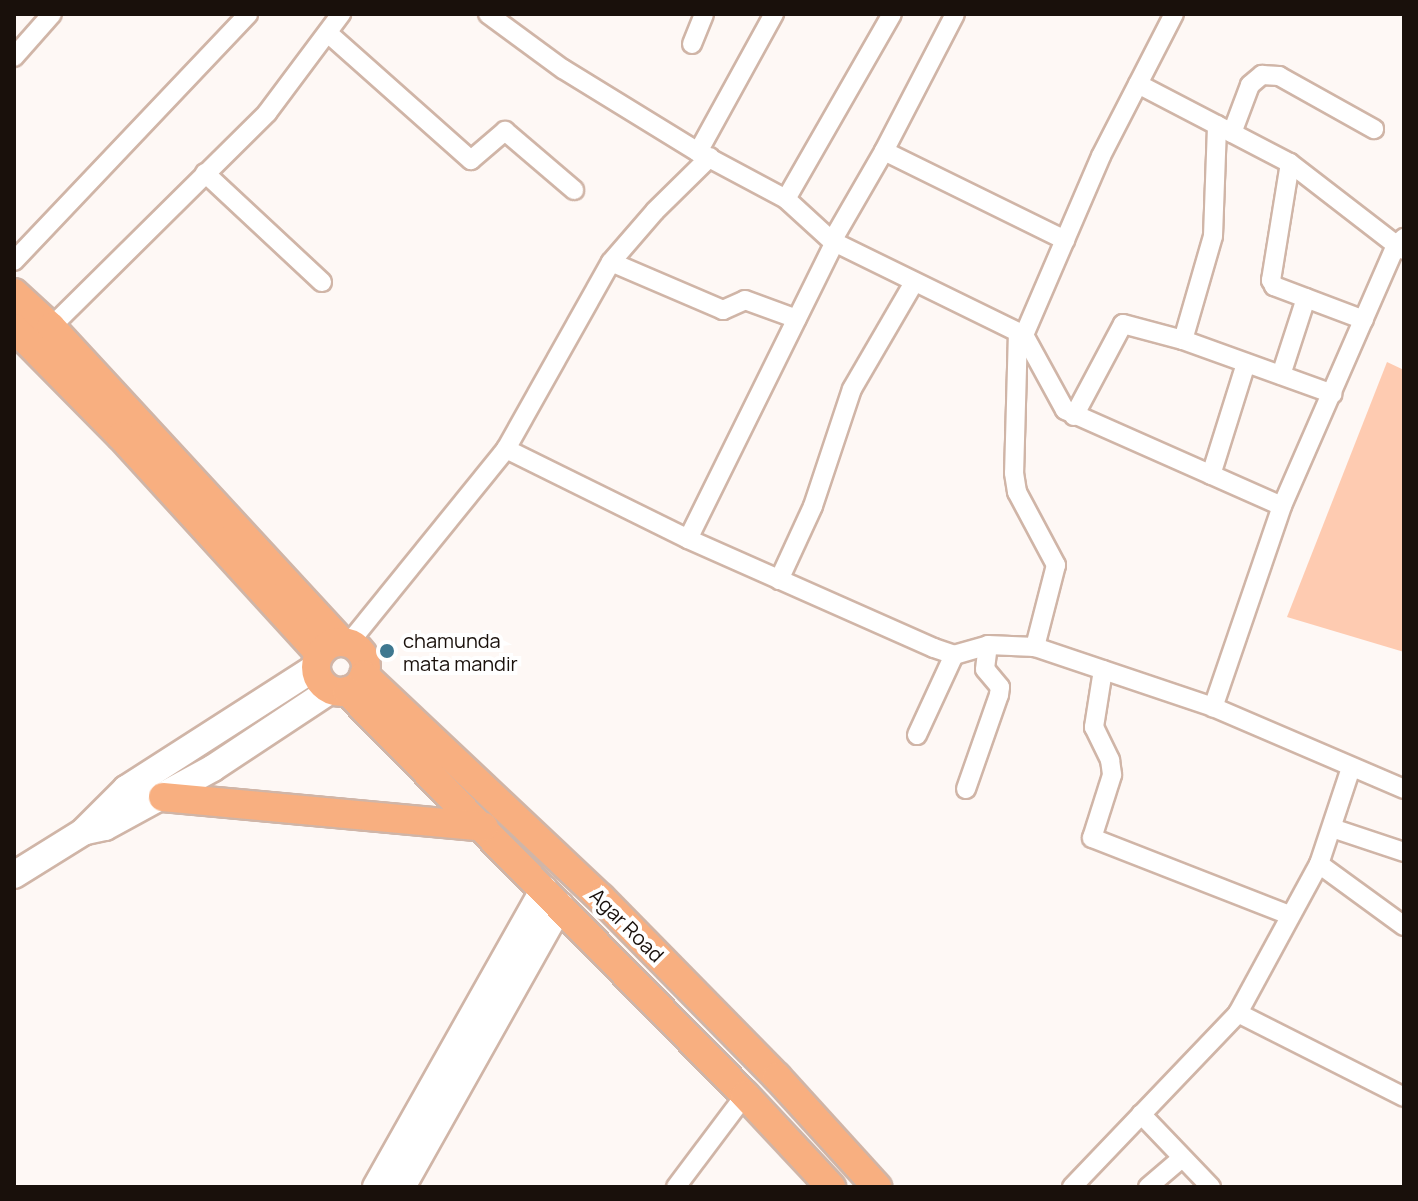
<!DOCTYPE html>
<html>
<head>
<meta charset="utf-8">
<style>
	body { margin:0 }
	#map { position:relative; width:1418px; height:1201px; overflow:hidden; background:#fef8f5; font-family:Manrope,sans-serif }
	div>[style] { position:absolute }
	.green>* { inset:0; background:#fecbb1 }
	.roads { filter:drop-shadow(2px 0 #d0b5a7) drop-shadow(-2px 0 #d0b5a7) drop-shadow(0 2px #d0b5a7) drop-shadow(0 -2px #d0b5a7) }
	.street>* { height:18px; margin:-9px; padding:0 9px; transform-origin:9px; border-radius:9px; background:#fff }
	.secondary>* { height:26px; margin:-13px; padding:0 13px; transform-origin:13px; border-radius:13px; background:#fff }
	.primary>* { height:28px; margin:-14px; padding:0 14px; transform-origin:14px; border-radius:14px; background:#f8af80 }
	.primary>.ring { margin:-14px; padding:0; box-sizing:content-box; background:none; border:28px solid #f8af80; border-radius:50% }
	.dots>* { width:22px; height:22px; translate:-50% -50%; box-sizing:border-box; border:4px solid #fff; border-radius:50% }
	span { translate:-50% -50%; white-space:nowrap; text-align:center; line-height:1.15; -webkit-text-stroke:8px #fff; paint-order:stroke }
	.poi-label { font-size:20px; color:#19100b }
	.left { translate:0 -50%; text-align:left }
	.street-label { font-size:20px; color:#19100b }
	.frame { position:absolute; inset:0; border:16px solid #19100b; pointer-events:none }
</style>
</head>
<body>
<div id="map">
	<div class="green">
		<div style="clip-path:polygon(1387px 362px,1404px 370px,1404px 652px,1287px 617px)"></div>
	</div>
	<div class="roads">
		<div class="street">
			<div style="left:488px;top:14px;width:93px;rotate:36.3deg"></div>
			<div style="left:563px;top:69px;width:158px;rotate:31.6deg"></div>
			<div style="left:698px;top:152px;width:100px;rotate:28.1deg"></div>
			<div style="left:786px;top:199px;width:62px;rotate:42.4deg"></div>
			<div style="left:832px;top:241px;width:214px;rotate:26.1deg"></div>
			<div style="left:1024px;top:335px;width:85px;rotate:61.3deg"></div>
			<div style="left:1065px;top:410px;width:237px;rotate:23.9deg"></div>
			<div style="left:1282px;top:506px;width:213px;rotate:108.9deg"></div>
			<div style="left:329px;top:34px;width:190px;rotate:41.6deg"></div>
			<div style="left:471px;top:160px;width:45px;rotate:-40.5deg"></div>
			<div style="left:505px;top:131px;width:91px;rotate:40.5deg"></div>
			<div style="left:692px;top:44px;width:32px;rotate:-68deg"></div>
			<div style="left:14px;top:57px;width:57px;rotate:-48.5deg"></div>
			<div style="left:1138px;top:84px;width:171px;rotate:27.5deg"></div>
			<div style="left:1290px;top:163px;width:134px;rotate:37.7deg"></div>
			<div style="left:1396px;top:245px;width:11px;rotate:-41deg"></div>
			<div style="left:1232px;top:133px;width:51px;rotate:-69.4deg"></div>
			<div style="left:1250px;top:85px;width:16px;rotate:-40deg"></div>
			<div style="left:1262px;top:75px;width:17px;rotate:3deg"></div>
			<div style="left:1279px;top:76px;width:109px;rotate:29.2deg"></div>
			<div style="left:884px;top:151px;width:202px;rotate:26.2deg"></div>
			<div style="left:698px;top:152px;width:158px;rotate:-61.2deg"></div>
			<div style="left:1290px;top:163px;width:119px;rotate:99.2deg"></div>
			<div style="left:1271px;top:280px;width:7px;rotate:63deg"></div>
			<div style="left:1274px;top:286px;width:96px;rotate:20.7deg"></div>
			<div style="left:205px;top:173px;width:160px;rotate:43deg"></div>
			<div style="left:786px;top:199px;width:213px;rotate:-60.2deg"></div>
			<div style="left:832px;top:241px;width:104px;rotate:-60deg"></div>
			<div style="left:884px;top:151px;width:154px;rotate:-62.6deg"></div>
			<div style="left:14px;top:261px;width:340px;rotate:-46.5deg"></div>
			<div style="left:611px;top:262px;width:122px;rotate:23.2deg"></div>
			<div style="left:723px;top:310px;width:24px;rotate:-24deg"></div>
			<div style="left:745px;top:300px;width:55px;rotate:20.1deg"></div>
			<div style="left:51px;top:327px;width:304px;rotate:-44.7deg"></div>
			<div style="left:267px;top:113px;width:124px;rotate:-53.2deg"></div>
			<div style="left:1018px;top:332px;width:141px;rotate:91.6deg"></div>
			<div style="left:1014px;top:473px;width:19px;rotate:81deg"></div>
			<div style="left:1017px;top:492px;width:83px;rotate:61.9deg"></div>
			<div style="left:1056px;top:565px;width:85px;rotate:104.4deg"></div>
			<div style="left:1024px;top:335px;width:195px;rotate:-66.7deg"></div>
			<div style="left:1101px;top:156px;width:160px;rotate:-62.8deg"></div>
			<div style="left:1183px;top:340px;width:108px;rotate:-73.9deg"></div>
			<div style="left:1213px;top:236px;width:111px;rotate:-87.9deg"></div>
			<div style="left:1281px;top:375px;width:81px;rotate:-72deg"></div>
			<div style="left:1074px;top:416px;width:104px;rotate:-62deg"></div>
			<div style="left:1123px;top:324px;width:62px;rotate:14.9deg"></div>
			<div style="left:1183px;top:340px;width:159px;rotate:19.8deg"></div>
			<div style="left:506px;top:449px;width:214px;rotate:-60.7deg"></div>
			<div style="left:611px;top:262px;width:67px;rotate:-49.2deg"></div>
			<div style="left:655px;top:211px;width:77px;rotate:-44.5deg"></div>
			<div style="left:1211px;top:475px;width:117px;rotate:-72.6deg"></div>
			<div style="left:1282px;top:506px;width:285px;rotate:-66.4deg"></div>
			<div style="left:1396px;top:245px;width:9px;rotate:32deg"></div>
			<div style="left:688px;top:539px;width:332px;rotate:-63.7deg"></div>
			<div style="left:779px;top:580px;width:81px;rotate:-65.3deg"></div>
			<div style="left:813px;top:506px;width:123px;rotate:-71.6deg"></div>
			<div style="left:852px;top:389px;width:121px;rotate:-59.8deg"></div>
			<div style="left:349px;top:643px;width:250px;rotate:-51deg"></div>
			<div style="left:506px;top:449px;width:203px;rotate:26.3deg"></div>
			<div style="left:688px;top:539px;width:269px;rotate:23.9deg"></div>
			<div style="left:934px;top:648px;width:21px;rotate:19deg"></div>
			<div style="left:954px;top:655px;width:35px;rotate:-16deg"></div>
			<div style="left:988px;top:645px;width:47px;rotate:2.4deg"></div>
			<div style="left:1035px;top:647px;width:188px;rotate:18.6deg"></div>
			<div style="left:1213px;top:707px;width:208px;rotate:23.2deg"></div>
			<div style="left:1103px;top:670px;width:58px;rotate:99deg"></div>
			<div style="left:1094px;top:727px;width:37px;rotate:64deg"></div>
			<div style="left:1110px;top:760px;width:15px;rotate:82deg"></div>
			<div style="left:1112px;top:775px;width:66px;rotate:107.6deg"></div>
			<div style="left:1092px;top:838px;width:212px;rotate:21.3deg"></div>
			<div style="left:917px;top:735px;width:88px;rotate:-65.2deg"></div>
			<div style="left:966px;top:789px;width:100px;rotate:-70.7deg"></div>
			<div style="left:999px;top:695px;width:8px;rotate:-83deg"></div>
			<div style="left:1000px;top:687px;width:23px;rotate:-130deg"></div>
			<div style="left:985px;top:669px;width:24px;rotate:-83deg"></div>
			<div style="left:1332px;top:828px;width:76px;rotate:18.4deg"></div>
			<div style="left:1319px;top:864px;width:105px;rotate:36.1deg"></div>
			<div style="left:1238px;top:1013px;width:186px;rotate:26.8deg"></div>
			<div style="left:1141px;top:1114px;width:101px;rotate:46.2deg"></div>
			<div style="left:676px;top:1187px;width:115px;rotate:-53.1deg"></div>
			<div style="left:1072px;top:1187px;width:240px;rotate:-46.3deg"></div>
			<div style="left:1238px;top:1013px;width:170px;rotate:-61.5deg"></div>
			<div style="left:1319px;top:864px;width:101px;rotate:-71.6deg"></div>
			<div style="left:1148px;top:1187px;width:45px;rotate:-40.5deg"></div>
		</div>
		<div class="secondary">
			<div style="left:86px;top:831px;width:19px;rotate:-12deg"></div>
			<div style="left:105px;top:827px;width:123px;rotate:-28.6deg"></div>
			<div style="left:213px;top:768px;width:141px;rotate:-33.5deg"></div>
			<div style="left:14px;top:875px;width:81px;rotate:-31.9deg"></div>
			<div style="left:83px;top:832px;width:61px;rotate:-45deg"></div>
			<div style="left:126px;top:789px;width:226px;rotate:-32.7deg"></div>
			<div style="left:376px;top:1187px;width:342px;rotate:-60.6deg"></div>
			<div style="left:402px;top:1187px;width:323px;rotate:-60.7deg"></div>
		</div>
		<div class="primary">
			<div style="left:14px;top:293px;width:50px;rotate:42.6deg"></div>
			<div style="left:51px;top:327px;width:427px;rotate:47.3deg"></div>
			<div style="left:14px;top:328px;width:152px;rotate:45.3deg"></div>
			<div style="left:121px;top:436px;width:294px;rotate:47.6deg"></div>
			<div class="ring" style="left:316px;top:642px;width:22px;height:22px"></div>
			<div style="left:364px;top:675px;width:325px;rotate:43.3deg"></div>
			<div style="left:601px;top:898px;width:251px;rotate:45.5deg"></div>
			<div style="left:777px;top:1077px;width:149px;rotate:47.7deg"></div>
			<div style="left:347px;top:691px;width:567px;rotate:45.43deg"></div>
			<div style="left:745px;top:1095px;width:126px;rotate:46.9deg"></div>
			<div style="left:163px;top:797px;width:322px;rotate:5.3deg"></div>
		</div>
	</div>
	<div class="dots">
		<div style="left:387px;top:651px;background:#3e7890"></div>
	</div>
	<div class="poi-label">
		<span class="left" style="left:403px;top:652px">chamunda<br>mata mandir</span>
	</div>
	<div class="street-label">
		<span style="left:627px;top:925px;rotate:45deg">Agar Road</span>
	</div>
	<div class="frame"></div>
</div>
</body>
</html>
